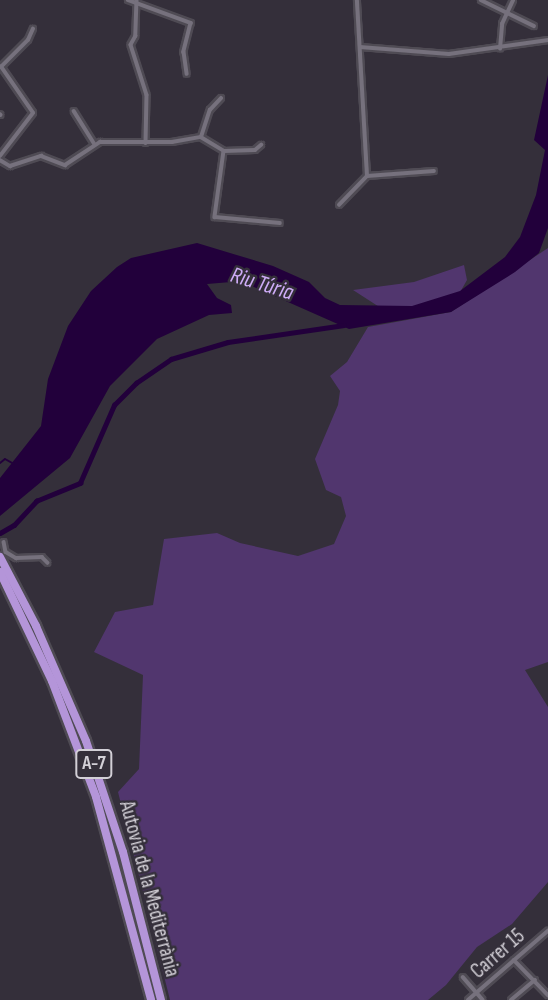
<!DOCTYPE html>
<html>
<head>
<meta charset="utf-8">
<style>
	body { margin:0 }
	#map { position:relative; width:548px; height:1000px; overflow:hidden; background:#342f3a; font-family:"Sofia Sans Condensed",sans-serif }
	div>[style] { position:absolute }
	.green>* { inset:0; background:#51366e }
	.water>* { inset:0; background:#22003b }
	.stream>* { height:2px; margin:-1px; padding:0 1px; transform-origin:1px; border-radius:1px; background:#22003b }
	.canal>* { height:4.5px; margin:-2.25px; padding:0 2.25px; transform-origin:2.25px; border-radius:2.25px; background:#22003b }
	.roads { filter:drop-shadow(2px 0 #4f4b54) drop-shadow(-2px 0 #4f4b54) drop-shadow(0 2px #4f4b54) drop-shadow(0 -2px #4f4b54) }
	.minor>* { height:3.5px; margin:-1.75px; padding:0 1.75px; transform-origin:1.75px; border-radius:1.75px; background:#76717d }
	.motorway>* { height:8px; margin:-4px; padding:0 4px; transform-origin:4px; border-radius:4px; background:#b495d9 }
	span { translate:-50% -50%; white-space:nowrap; text-align:center; line-height:1.15; -webkit-text-stroke:5px #342f3a; paint-order:stroke }
	.shield-label span { padding:2px 5px; background:#342f3a; border:2px solid; border-radius:5px; -webkit-text-stroke-width:0 }
	.shield-label { font-size:19px; color:#d3d0d7; font-weight:700 }
	.street-label { font-size:21px; color:#d3d0d7 }
	.water-label { font-size:23px; color:#ceacf7; font-style:italic }
</style>
</head>
<body>
<div id="map">
	<div class="green">
		<div style="clip-path:polygon(548px 248px,548px 662px,525px 670px,548px 707px,548px 882px,512px 924px,477px 947px,446px 985px,428px 1000px,170px 1000px,118px 792px,139px 769px,143px 675px,94px 652px,115px 612px,153px 605px,164px 539px,217px 533px,240px 543px,298px 556px,334px 544px,346px 516px,341px 497px,326px 490px,315px 459px,338px 405px,340px 391px,330px 376px,347px 362px,368px 327px,451px 312px)"></div>
		<div style="clip-path:polygon(464px 265px,467px 280px,459px 294px,428px 305px,384px 310px,353px 290px,414px 282px)"></div>
	</div>
	<div class="water">
		<div style="clip-path:polygon(548px 75px,548px 228px,539px 253px,515px 272px,451px 312px,349px 329px,254px 287px,231px 282px,207px 284px,217px 298px,231px 305px,232px 313px,209px 315px,157px 339px,110px 386px,70px 458px,0 516px,0 478px,41px 426px,48px 379px,68px 326px,91px 291px,117px 267px,131px 258px,197px 243px,273px 266px,309px 282px,325px 298px,340px 305px,412px 306px,460px 291px,505px 257px,520px 237px,536px 195px,545px 150px,534px 140px)"></div>
	</div>
	<div class="stream">
		<div style="left:0;top:463px;width:6px;rotate:-39deg"></div>
		<div style="left:5px;top:459px;width:10px;rotate:29deg"></div>
	</div>
	<div class="canal">
		<div style="left:0;top:533px;width:16px;rotate:-30deg"></div>
		<div style="left:14px;top:525px;width:33px;rotate:-47deg"></div>
		<div style="left:36px;top:501px;width:48px;rotate:-22.2deg"></div>
		<div style="left:80px;top:483px;width:85px;rotate:-66.4deg"></div>
		<div style="left:114px;top:405px;width:31px;rotate:-45deg"></div>
		<div style="left:136px;top:383px;width:42px;rotate:-34.4deg"></div>
		<div style="left:171px;top:359px;width:59px;rotate:-16.6deg"></div>
		<div style="left:228px;top:342px;width:117px;rotate:-8.3deg"></div>
	</div>
	<div class="roads">
		<div class="minor">
			<div style="left:128px;top:0;width:67px;rotate:20.1deg"></div>
			<div style="left:191px;top:23px;width:30px;rotate:104deg"></div>
			<div style="left:184px;top:52px;width:22px;rotate:82deg"></div>
			<div style="left:137px;top:0;width:36px;rotate:92deg"></div>
			<div style="left:136px;top:36px;width:10px;rotate:119deg"></div>
			<div style="left:131px;top:45px;width:52px;rotate:72.3deg"></div>
			<div style="left:147px;top:95px;width:48px;rotate:91.2deg"></div>
			<div style="left:481px;top:0;width:59px;rotate:26.1deg"></div>
			<div style="left:360px;top:47px;width:89px;rotate:4.5deg"></div>
			<div style="left:449px;top:54px;width:100px;rotate:-8deg"></div>
			<div style="left:500px;top:49px;width:25px;rotate:-85deg"></div>
			<div style="left:502px;top:24px;width:26px;rotate:-65deg"></div>
			<div style="left:74px;top:111px;width:38px;rotate:58deg"></div>
			<div style="left:0;top:114px;width:1px;rotate:45deg"></div>
			<div style="left:201px;top:137px;width:28px;rotate:-72deg"></div>
			<div style="left:210px;top:110px;width:16px;rotate:-47deg"></div>
			<div style="left:224px;top:151px;width:67px;rotate:97.8deg"></div>
			<div style="left:215px;top:217px;width:65px;rotate:5.3deg"></div>
			<div style="left:0;top:156px;width:54px;rotate:-52.5deg"></div>
			<div style="left:33px;top:113px;width:56px;rotate:-124.8deg"></div>
			<div style="left:1px;top:67px;width:38px;rotate:-45deg"></div>
			<div style="left:28px;top:40px;width:12px;rotate:-66deg"></div>
			<div style="left:0;top:160px;width:12px;rotate:31deg"></div>
			<div style="left:10px;top:166px;width:33px;rotate:-18deg"></div>
			<div style="left:41px;top:156px;width:26px;rotate:21deg"></div>
			<div style="left:65px;top:165px;width:42px;rotate:-33.3deg"></div>
			<div style="left:100px;top:142px;width:72px"></div>
			<div style="left:172px;top:142px;width:29px;rotate:-10deg"></div>
			<div style="left:201px;top:137px;width:27px;rotate:31deg"></div>
			<div style="left:224px;top:151px;width:31px;rotate:-2deg"></div>
			<div style="left:255px;top:150px;width:8px;rotate:-40deg"></div>
			<div style="left:367px;top:176px;width:67px;rotate:-4.3deg"></div>
			<div style="left:339px;top:205px;width:40px;rotate:-46deg"></div>
			<div style="left:367px;top:176px;width:176px;rotate:-93.3deg"></div>
			<div style="left:4px;top:542px;width:10px;rotate:79deg"></div>
			<div style="left:6px;top:552px;width:12px;rotate:31deg"></div>
			<div style="left:16px;top:558px;width:26px;rotate:-2deg"></div>
			<div style="left:42px;top:557px;width:8px;rotate:45deg"></div>
			<div style="left:514px;top:960px;width:49px;rotate:45.8deg"></div>
			<div style="left:463px;top:977px;width:30px;rotate:49deg"></div>
			<div style="left:468px;top:1000px;width:106px;rotate:-40.8deg"></div>
			<div style="left:511px;top:1000px;width:31px;rotate:-40deg"></div>
		</div>
		<div class="motorway">
			<div style="left:0;top:557px;width:78px;rotate:62.4deg"></div>
			<div style="left:36px;top:626px;width:125px;rotate:66.5deg"></div>
			<div style="left:86px;top:741px;width:117px;rotate:71.6deg"></div>
			<div style="left:123px;top:852px;width:153px;rotate:75.6deg"></div>
			<div style="left:0;top:572px;width:121px;rotate:64.5deg"></div>
			<div style="left:52px;top:681px;width:124px;rotate:69.2deg"></div>
			<div style="left:96px;top:797px;width:210px;rotate:74.8deg"></div>
		</div>
	</div>
	<div class="shield-label">
		<span style="left:94px;top:764px">A-7</span>
	</div>
	<div class="street-label">
		<span style="left:149px;top:889px;rotate:75deg">Autovia de la Mediterrània</span>
		<span style="left:498px;top:954px;rotate:-41deg">Carrer 15</span>
	</div>
	<div class="water-label">
		<span style="left:262px;top:284px;rotate:17deg">Riu Túria</span>
	</div>
</div>
</body>
</html>
